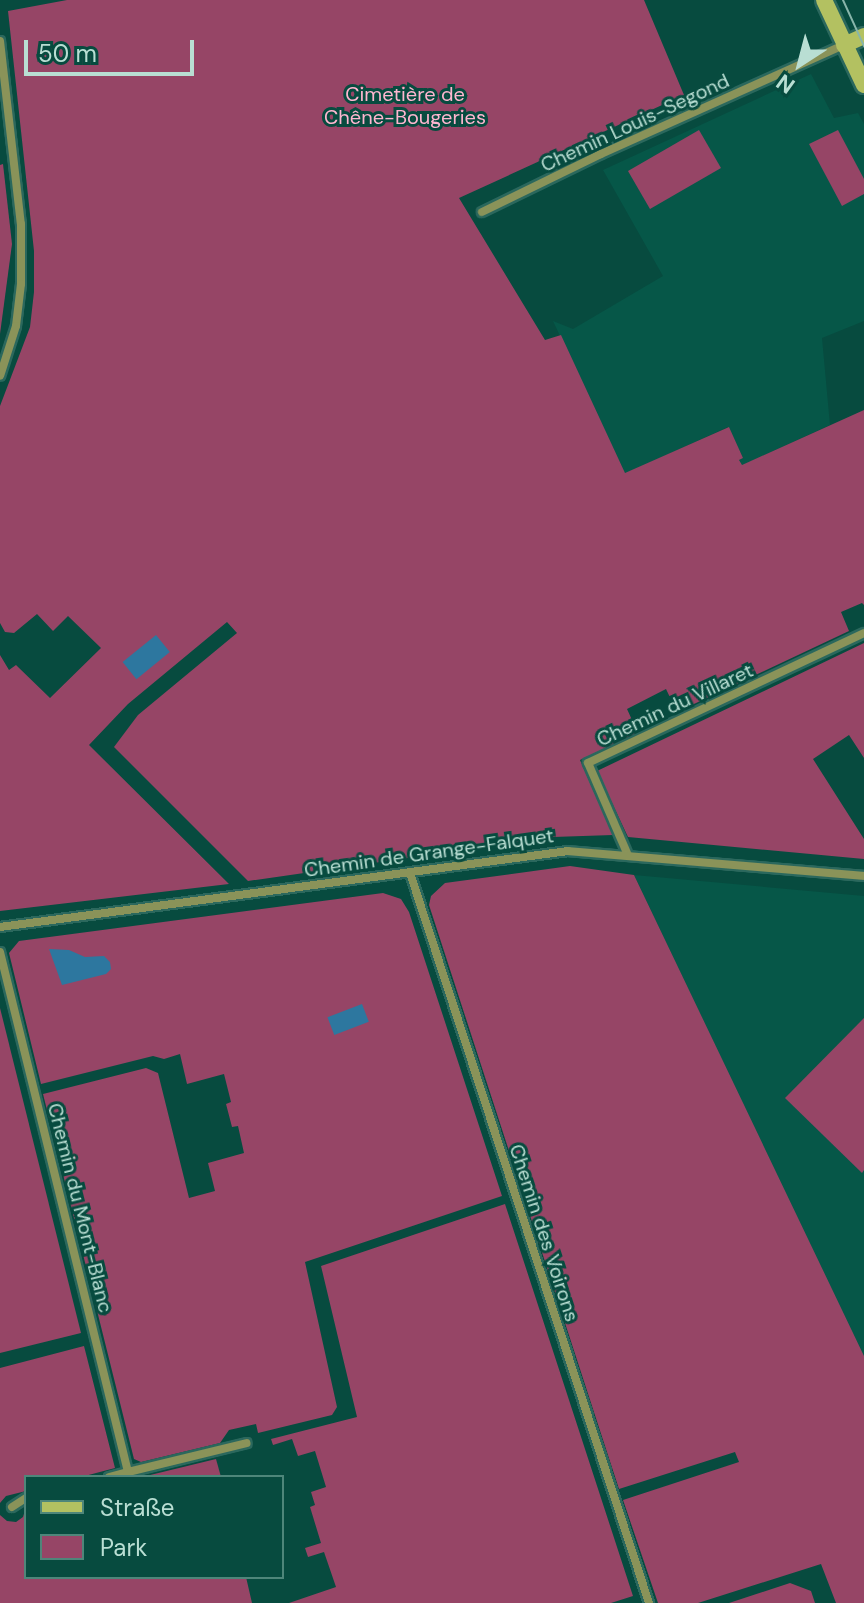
<!DOCTYPE html>
<html>
<head>
<meta charset="utf-8">
<style>
	body { margin:0 }
	#map { position:relative; width:864px; height:1603px; overflow:hidden; background:#074b3f; font-family:"DM Sans",sans-serif }
	div>[style] { position:absolute }
	.built>* { inset:0; background:#065748 }
	.green>* { inset:0; background:#964566; transform-origin:0 0 }
	.water>* { inset:0; background:#2d779f; transform-origin:0 0 }
	.roads { filter:drop-shadow(2px 0 #2b685d) drop-shadow(-2px 0 #2b685d) drop-shadow(0 2px #2b685d) drop-shadow(0 -2px #2b685d) }
	.minor>* { height:8px; margin:-4px; padding:0 4px; transform-origin:4px; border-radius:4px; background:#8a9359 }
	.secondary>* { height:16px; margin:-8px; padding:0 8px; transform-origin:8px; border-radius:8px; background:#b3c161 }
	.tram>* { height:2px; margin:-1px; padding:0 1px; transform-origin:1px; border-radius:1px; background:#88b5aa }
	span { translate:-50% -50%; white-space:nowrap; text-align:center; line-height:1.15; -webkit-text-stroke:6px #074b3f; paint-order:stroke }
	.park-label { font-size:20px; color:#ffb6d0 }
	.street-label { font-size:20px; color:#b9ded3 }
	.legend { position:absolute; left:24px; top:1475px; width:260px; height:104px; box-sizing:border-box; background:#074b3f; border:2px solid #4e867a; margin:0; padding:10px 14px; list-style:none; font-size:24px; color:#b9ded3 }
	.legend li { display:flex; align-items:center; gap:16px; height:40px }
	.legend b { width:40px; border:2px solid #4e867a }
	.north { position:absolute; left:760px; top:24px; width:80px; height:80px; -webkit-text-stroke:6px #074b3f; paint-order:stroke; rotate:216deg; font-size:22px; font-weight:700; line-height:32px; text-align:center; color:#b9ded3 }
	.north::after { content:''; display:block; margin:auto; width:28px; height:36px; background:#b9ded3; clip-path:polygon(50% 0,100% 100%,50% 72%,0 100%) }
	.scale { position:absolute; left:24px; top:40px; width:170px; height:36px; box-sizing:border-box; border:4px solid #b9ded3; border-top:0; padding-left:10px; font-size:24px; line-height:28px; white-space:nowrap; color:#b9ded3; -webkit-text-stroke:6px #074b3f; paint-order:stroke }
</style>
</head>
<body>
<div id="map">
	<div class="built">
		<div style="clip-path:polygon(811px 74px,834px 118px,858px 113px,864px 124px,864px 321px,822px 338px,830px 425px,741px 466px,739px 460px,743px 458px,728px 427px,625px 474px,553px 321px,573px 329px,663px 276px,603px 170px)"></div>
		<div style="clip-path:polygon(634px 875px,864px 896px,864px 1360px)"></div>
	</div>
	<div class="green">
		<div style="clip-path:polygon(67px 0,644px 0,684px 95px,459px 198px,545px 340px,561px 335px,625px 473px,729px 427px,743px 458px,739px 460px,742px 465px,864px 410px,864px 605px,862px 603px,841px 612px,849px 631px,677px 712px,666px 689px,627px 709px,638px 733px,580px 760px,613px 835px,553px 837px,248px 881px,114px 747px,138px 715px,237px 633px,227px 622px,128px 704px,89px 745px,229px 884px,0 911px,0 655px,9px 670px,16px 665px,50px 698px,101px 648px,68px 616px,53px 631px,37px 614px,14px 633px,5px 632px,0 623px,0 406px,30px 327px,34px 292px,34px 251px,8px 11px)"></div>
		<div style="left:699px;top:130px;width:44px;height:82px;rotate:60deg"></div>
		<div style="clip-path:polygon(838px 130px,864px 179px,864px 194px,842px 206px,809px 144px)"></div>
		<div style="clip-path:polygon(3px 164px,12px 244px,0 334px,0 165px)"></div>
		<div style="clip-path:polygon(864px 643px,864px 758px,849px 735px,813px 759px,864px 839px,864px 859px,628px 837px,597px 771px)"></div>
		<div style="clip-path:polygon(570px 866px,634px 875px,864px 1356px,864px 1603px,836px 1603px,821px 1564px,698px 1603px,658px 1603px,623px 1500px,739px 1462px,735px 1452px,619px 1489px,429px 905px,431px 896px,445px 883px)"></div>
		<div style="clip-path:polygon(383px 893px,401px 899px,409px 912px,502px 1196px,305px 1262px,337px 1407px,332px 1415px,258px 1433px,256px 1424px,229px 1430px,220px 1443px,141px 1462px,134px 1459px,43px 1094px,146px 1068px,158px 1073px,189px 1198px,215px 1191px,208px 1163px,244px 1153px,238px 1126px,232px 1127px,226px 1104px,231px 1102px,224px 1074px,187px 1084px,180px 1054px,164px 1059px,153px 1056px,41px 1084px,9px 953px,19px 941px)"></div>
		<div style="clip-path:polygon(0 1008px,81px 1333px,0 1353px)"></div>
		<div style="clip-path:polygon(864px 1018px,864px 1170px,862px 1173px,785px 1098px)"></div>
		<div style="clip-path:polygon(505px 1204px,633px 1596px,611px 1603px,289px 1603px,336px 1587px,324px 1552px,308px 1557px,305px 1548px,321px 1543px,310px 1507px,315px 1505px,311px 1492px,326px 1487px,315px 1451px,298px 1456px,292px 1439px,273px 1445px,271px 1439px,357px 1417px,321px 1266px)"></div>
		<div style="clip-path:polygon(84px 1346px,115px 1468px,81px 1477px,26px 1477px,26px 1491px,6px 1496px,0 1503px,0 1368px)"></div>
		<div style="clip-path:polygon(216px 1459px,221px 1477px,142px 1477px)"></div>
		<div style="clip-path:polygon(26px 1507px,26px 1577px,246px 1577px,252px 1603px,0 1603px,0 1515px,7px 1521px,16px 1522px,23px 1517px)"></div>
		<div style="clip-path:polygon(790px 1583px,811px 1591px,815px 1603px,729px 1603px)"></div>
	</div>
	<div class="water">
		<div style="left:156px;top:635px;width:22px;height:43px;rotate:51deg"></div>
		<div style="clip-path:polygon(49px 949px,69px 950px,85px 957px,104px 956px,110px 962px,111px 969px,106px 974px,62px 985px)"></div>
		<div style="left:362px;top:1004px;width:19px;height:37px;rotate:69deg"></div>
	</div>
	<div class="roads">
		<div class="minor">
			<div style="left:0;top:41px;width:184px;rotate:83.5deg"></div>
			<div style="left:21px;top:224px;width:60px;rotate:90deg"></div>
			<div style="left:21px;top:284px;width:42px;rotate:96.8deg"></div>
			<div style="left:16px;top:326px;width:52px;rotate:107.7deg"></div>
			<div style="left:482px;top:212px;width:132px;rotate:-26deg"></div>
			<div style="left:601px;top:154px;width:266px;rotate:-24.2deg"></div>
			<div style="left:627px;top:853px;width:98px;rotate:-113.4deg"></div>
			<div style="left:588px;top:763px;width:305px;rotate:-25.2deg"></div>
			<div style="left:410px;top:873px;width:768px;rotate:71.87deg"></div>
			<div style="left:0;top:927px;width:573px;rotate:-7.62deg"></div>
			<div style="left:568px;top:851px;width:297px;rotate:4.8deg"></div>
			<div style="left:0;top:952px;width:536px;rotate:76.17deg"></div>
			<div style="left:128px;top:1472px;width:122px;rotate:-13.7deg"></div>
			<div style="left:109px;top:1477px;width:20px;rotate:-15deg"></div>
			<div style="left:12px;top:1507px;width:17px;rotate:-33deg"></div>
		</div>
		<div class="secondary">
			<div style="left:824px;top:0;width:94px;rotate:64.8deg"></div>
			<div style="left:844px;top:45px;width:22px;rotate:-24deg"></div>
		</div>
	</div>
	<div class="tram">
		<div style="left:843px;top:0;width:51px;rotate:65.5deg"></div>
	</div>
	<div class="park-label">
		<span style="left:405px;top:106px">Cimetière de<br>Chêne-Bougeries</span>
	</div>
	<div class="street-label">
		<span style="left:635px;top:123px;rotate:-25deg">Chemin Louis-Segond</span>
		<span style="left:675px;top:705px;rotate:-25deg">Chemin du Villaret</span>
		<span style="left:429px;top:853px;rotate:-8deg">Chemin de Grange-Falquet</span>
		<span style="left:80px;top:1208px;rotate:76deg">Chemin du Mont-Blanc</span>
		<span style="left:544px;top:1233px;rotate:72deg">Chemin des Voirons</span>
	</div>
	<ul class="legend">
	<li><b style="height:10px;background:#b3c161"></b>Straße</li>
	<li><b style="height:22px;background:#964566"></b>Park</li>
	</ul>
	<div class="north">N</div>
	<div class="scale">50 m</div>
</div>
</body>
</html>
